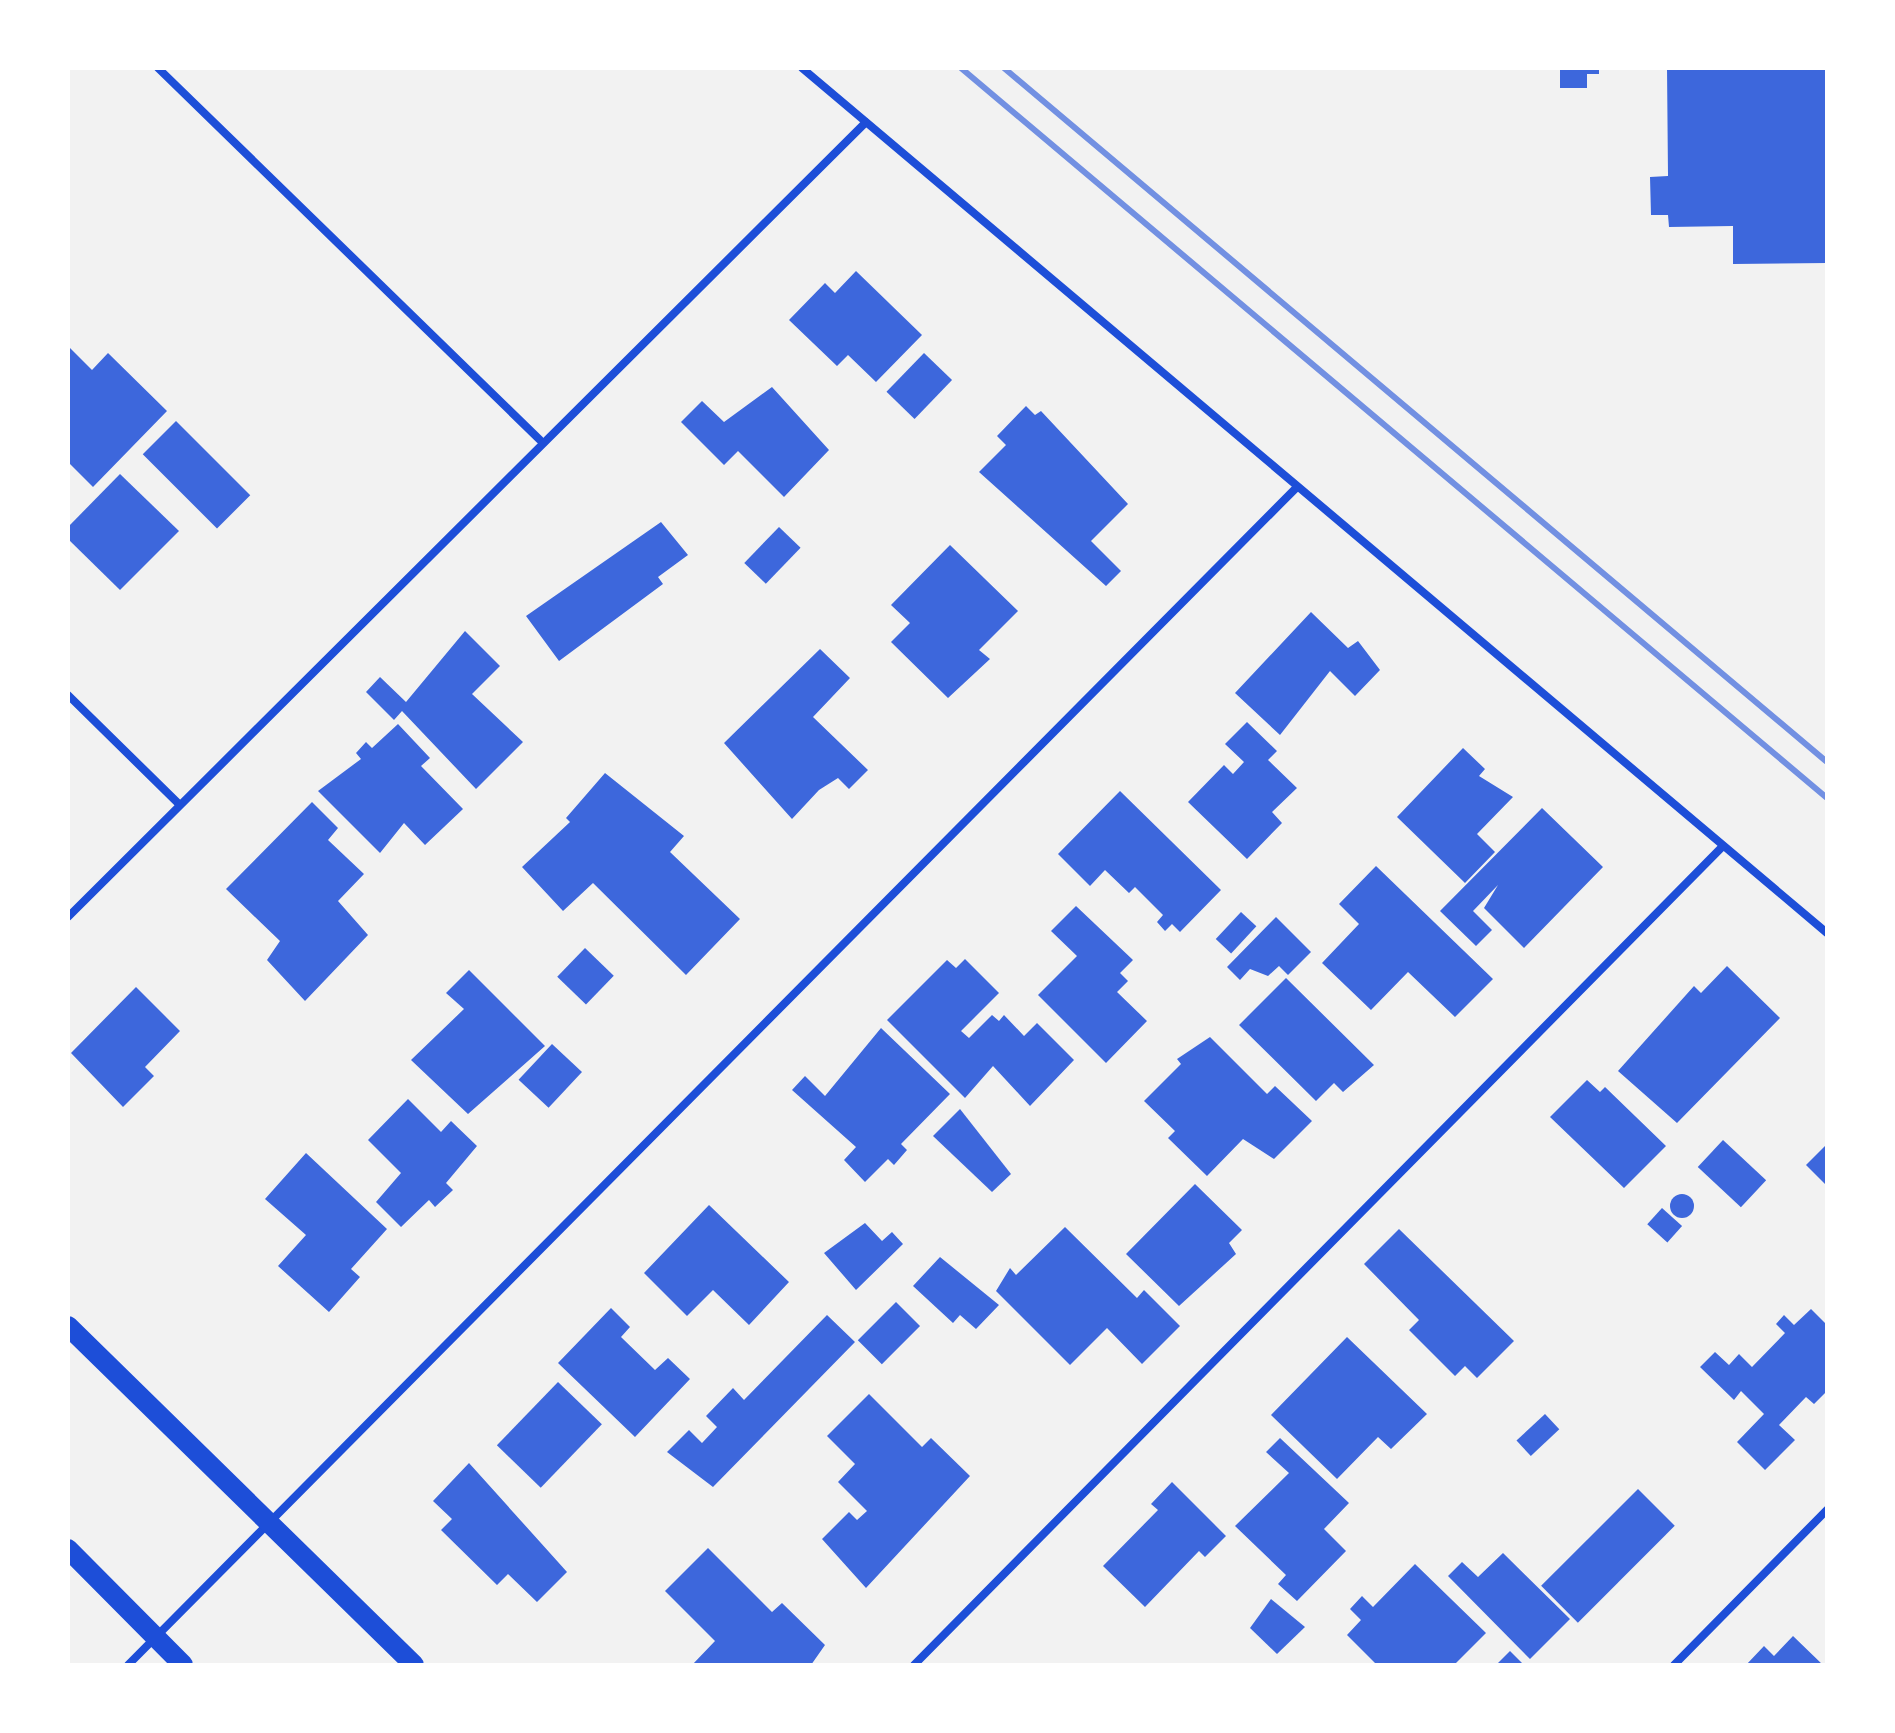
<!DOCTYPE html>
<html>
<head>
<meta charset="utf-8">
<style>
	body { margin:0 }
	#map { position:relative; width:1895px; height:1733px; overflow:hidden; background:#f2f2f2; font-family:Lato,sans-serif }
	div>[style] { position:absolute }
	.building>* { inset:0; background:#3d67dc; transform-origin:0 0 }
	.round { border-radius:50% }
	.minor>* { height:8px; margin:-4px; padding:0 4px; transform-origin:4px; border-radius:4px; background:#1d4ed8 }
	.primary>* { height:20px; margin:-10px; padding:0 10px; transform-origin:10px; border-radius:10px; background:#1d4ed8 }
	.rail>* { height:6px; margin:-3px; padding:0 3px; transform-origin:3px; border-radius:3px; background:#7290e2 }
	span { translate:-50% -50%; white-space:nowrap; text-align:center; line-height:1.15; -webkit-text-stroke:7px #fff; paint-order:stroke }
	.frame { position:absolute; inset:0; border:70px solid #fff; pointer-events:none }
</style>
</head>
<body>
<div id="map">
	<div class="building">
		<div style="clip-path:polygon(1560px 68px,1599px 68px,1599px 74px,1587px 74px,1587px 88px,1560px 88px)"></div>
		<div style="clip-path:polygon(1667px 68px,1827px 68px,1827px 263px,1733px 264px,1733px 226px,1669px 227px,1668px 215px,1651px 215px,1650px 177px,1668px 176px)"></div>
		<div style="clip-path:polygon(856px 271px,922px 335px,876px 382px,848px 355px,837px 366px,789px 320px,825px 283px,835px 293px)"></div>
		<div style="clip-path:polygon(68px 346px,92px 370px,108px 353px,167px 411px,93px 487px,68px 462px)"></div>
		<div style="left:924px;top:353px;width:39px;height:54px;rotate:44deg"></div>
		<div style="clip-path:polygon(772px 387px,829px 450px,784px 497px,738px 451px,724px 465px,681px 422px,702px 401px,724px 422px)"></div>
		<div style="clip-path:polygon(1026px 406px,1035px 415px,1041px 411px,1128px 504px,1091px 541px,1121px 571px,1106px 586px,979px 472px,1006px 445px,997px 436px)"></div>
		<div style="left:176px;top:421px;width:105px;height:47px;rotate:45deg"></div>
		<div style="clip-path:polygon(120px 474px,179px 531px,120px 590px,68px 539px,68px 527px)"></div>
		<div style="clip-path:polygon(661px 522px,688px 555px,658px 577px,663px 584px,559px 661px,526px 616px)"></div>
		<div style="left:779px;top:527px;width:30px;height:50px;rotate:44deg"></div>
		<div style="clip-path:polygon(950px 545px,1018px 611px,979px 650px,990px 659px,948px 698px,891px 642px,910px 623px,891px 605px)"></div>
		<div style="clip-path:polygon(1311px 612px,1348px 648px,1358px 641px,1380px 670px,1355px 696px,1330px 671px,1280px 735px,1235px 693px)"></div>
		<div style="clip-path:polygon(465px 631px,500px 666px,472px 694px,523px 742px,476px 789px,402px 711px,394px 720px,366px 692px,380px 677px,406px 702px)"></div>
		<div style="clip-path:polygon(820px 649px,850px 678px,813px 717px,868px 770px,849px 789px,838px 778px,819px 790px,792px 819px,724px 743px)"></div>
		<div style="clip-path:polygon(1247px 722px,1277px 751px,1268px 760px,1297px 788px,1272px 812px,1282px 823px,1247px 859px,1188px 802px,1224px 765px,1233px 774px,1244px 762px,1225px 744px)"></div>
		<div style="clip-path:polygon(398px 724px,430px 758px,421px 766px,463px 809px,425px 845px,404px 823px,380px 853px,318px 791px,361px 759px,356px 753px,366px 742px,372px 748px)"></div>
		<div style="clip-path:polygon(1463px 748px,1485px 769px,1479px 776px,1513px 797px,1477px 834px,1495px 852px,1465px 883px,1397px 817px)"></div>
		<div style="clip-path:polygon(605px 773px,684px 836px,670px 852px,740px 919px,686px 975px,593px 883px,563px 911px,522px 867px,570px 822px,566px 818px)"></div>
		<div style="clip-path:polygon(1120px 791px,1221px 890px,1180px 932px,1172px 924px,1165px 931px,1157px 922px,1163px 915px,1135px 887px,1129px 893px,1105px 870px,1090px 886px,1058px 854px)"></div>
		<div style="clip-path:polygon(312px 802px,338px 828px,328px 840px,364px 874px,338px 901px,368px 935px,305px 1001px,267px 960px,280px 941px,226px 889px)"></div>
		<div style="clip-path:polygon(1542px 808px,1603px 867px,1524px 948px,1484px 908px,1498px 885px,1473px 911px,1492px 930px,1476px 946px,1440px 911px)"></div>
		<div style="clip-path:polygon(1376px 866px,1493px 979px,1455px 1017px,1408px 972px,1371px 1010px,1322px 963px,1359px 924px,1339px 904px)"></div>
		<div style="clip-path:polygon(1076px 906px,1133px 960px,1120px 973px,1128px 981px,1117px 992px,1147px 1021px,1106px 1063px,1038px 995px,1077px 956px,1051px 931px)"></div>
		<div style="left:1241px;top:912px;width:21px;height:37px;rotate:43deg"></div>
		<div style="clip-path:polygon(1276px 917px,1311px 952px,1288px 975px,1279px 966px,1268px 976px,1250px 969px,1240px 980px,1227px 967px)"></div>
		<div style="left:585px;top:948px;width:40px;height:40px;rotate:44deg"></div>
		<div style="clip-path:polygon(965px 959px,999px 993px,961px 1031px,969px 1038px,992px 1015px,999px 1021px,1004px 1015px,1024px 1036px,1037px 1023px,1074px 1060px,1030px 1106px,993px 1066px,965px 1098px,887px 1020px,947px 960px,956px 968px)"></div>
		<div style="clip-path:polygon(1727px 966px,1780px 1018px,1677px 1123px,1618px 1071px,1694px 986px,1701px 993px)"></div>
		<div style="clip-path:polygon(469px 970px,545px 1046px,468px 1114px,411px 1060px,464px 1009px,446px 993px)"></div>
		<div style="clip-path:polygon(1286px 978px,1374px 1065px,1343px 1092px,1334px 1083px,1316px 1101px,1239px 1025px)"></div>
		<div style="clip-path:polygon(136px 987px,180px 1031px,145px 1067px,154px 1076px,123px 1107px,71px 1053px)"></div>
		<div style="clip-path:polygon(881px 1028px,950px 1094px,901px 1144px,907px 1150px,894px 1165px,888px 1159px,865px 1182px,844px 1160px,856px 1147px,792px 1090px,805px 1076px,825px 1096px)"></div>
		<div style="clip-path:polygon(1210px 1037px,1267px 1094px,1275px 1086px,1312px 1121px,1274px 1159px,1243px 1139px,1207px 1176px,1168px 1138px,1175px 1131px,1144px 1101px,1181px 1064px,1177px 1059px)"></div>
		<div style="left:552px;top:1044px;width:41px;height:49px;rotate:43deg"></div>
		<div style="clip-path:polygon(1587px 1080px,1600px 1092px,1605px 1087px,1666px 1146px,1624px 1188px,1550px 1117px)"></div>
		<div style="clip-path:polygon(408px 1099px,441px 1132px,451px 1121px,477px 1146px,446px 1183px,453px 1190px,435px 1207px,429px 1200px,401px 1227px,376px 1202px,401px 1173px,368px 1140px)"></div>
		<div style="clip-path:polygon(960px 1109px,1011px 1174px,992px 1192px,933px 1136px)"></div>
		<div style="left:1723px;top:1140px;width:59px;height:37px;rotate:43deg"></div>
		<div style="clip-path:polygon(1827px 1144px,1827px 1186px,1806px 1165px)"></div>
		<div style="clip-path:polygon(306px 1153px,387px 1229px,351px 1269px,360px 1277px,329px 1312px,278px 1266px,306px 1235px,265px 1199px)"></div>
		<div style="clip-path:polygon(1195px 1184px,1242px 1230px,1229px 1243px,1236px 1254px,1179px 1306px,1126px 1254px)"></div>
		<div class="round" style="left:1670px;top:1194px;width:24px;height:24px"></div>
		<div style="clip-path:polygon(709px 1205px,789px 1282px,749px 1325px,713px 1290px,687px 1316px,644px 1273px)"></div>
		<div style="left:1662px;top:1208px;width:27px;height:22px;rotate:42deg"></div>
		<div style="clip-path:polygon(865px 1223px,882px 1241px,892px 1232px,903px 1244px,856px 1290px,824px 1253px)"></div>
		<div style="clip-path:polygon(1065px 1227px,1137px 1298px,1144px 1290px,1180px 1326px,1142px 1364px,1107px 1328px,1070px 1365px,996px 1291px,1010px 1268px,1016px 1275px)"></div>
		<div style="clip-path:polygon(1399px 1229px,1514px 1341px,1477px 1378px,1465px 1366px,1455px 1376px,1409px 1330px,1419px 1320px,1364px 1264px)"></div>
		<div style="clip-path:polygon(940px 1257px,999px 1305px,976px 1329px,960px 1315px,953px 1323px,913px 1286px)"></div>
		<div style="left:896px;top:1302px;width:34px;height:54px;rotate:45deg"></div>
		<div style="clip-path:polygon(611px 1308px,630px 1327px,621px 1337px,655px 1370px,668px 1358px,690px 1379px,635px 1437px,558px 1363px)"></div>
		<div style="clip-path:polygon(1811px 1309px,1827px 1325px,1827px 1391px,1814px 1404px,1806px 1397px,1779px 1425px,1795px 1440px,1765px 1470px,1737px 1442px,1764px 1414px,1741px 1391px,1734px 1400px,1700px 1367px,1715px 1352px,1729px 1365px,1739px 1354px,1752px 1367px,1785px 1333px,1776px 1324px,1784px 1315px,1794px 1325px)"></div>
		<div style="clip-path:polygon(827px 1315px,855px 1342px,713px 1487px,667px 1452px,689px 1430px,702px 1443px,717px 1427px,706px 1416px,733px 1388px,744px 1400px)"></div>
		<div style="clip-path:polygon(1347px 1337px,1427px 1414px,1391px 1449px,1378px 1437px,1337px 1479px,1271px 1415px)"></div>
		<div style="left:558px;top:1382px;width:61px;height:88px;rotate:44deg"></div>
		<div style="clip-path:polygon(869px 1394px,922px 1447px,931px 1438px,970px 1476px,866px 1588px,822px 1539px,849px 1512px,857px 1520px,867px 1511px,838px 1482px,855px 1464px,827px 1436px)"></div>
		<div style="left:1545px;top:1414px;width:21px;height:39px;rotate:47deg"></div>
		<div style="clip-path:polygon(1280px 1438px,1349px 1503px,1324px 1529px,1346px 1551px,1297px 1601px,1278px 1584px,1286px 1575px,1235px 1526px,1289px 1473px,1266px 1452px)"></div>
		<div style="clip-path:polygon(469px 1463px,567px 1572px,537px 1602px,508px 1574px,497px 1585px,441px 1530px,452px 1519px,433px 1501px)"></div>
		<div style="clip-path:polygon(1172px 1482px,1226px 1536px,1205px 1557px,1199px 1551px,1145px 1607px,1103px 1566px,1158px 1510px,1151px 1504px)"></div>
		<div style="left:1638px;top:1489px;width:52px;height:137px;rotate:45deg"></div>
		<div style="clip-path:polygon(708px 1548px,772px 1612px,782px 1603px,825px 1645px,811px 1665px,692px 1665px,715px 1641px,665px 1591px)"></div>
		<div style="clip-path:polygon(1503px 1553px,1570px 1619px,1530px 1659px,1448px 1576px,1462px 1562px,1478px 1577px)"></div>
		<div style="clip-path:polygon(1415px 1564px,1486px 1633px,1454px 1665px,1377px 1665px,1347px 1635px,1361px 1620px,1350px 1609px,1362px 1596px,1373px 1607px)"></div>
		<div style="clip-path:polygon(1271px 1599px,1305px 1627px,1277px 1654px,1250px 1628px)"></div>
		<div style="clip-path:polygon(1793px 1636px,1823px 1665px,1746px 1665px,1764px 1646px,1774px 1656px)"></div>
		<div style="clip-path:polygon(1510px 1651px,1524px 1665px,1496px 1665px)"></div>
	</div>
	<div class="minor">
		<div style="left:158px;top:68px;width:533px;rotate:44.24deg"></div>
		<div style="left:802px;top:68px;width:1341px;rotate:40.16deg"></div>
		<div style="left:68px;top:695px;width:156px;rotate:44.5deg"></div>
		<div style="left:68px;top:917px;width:1126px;rotate:-44.89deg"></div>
		<div style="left:128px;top:1665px;width:1657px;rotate:-45.22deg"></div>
		<div style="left:914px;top:1665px;width:1151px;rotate:-45.35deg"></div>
		<div style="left:1674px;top:1665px;width:218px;rotate:-45.4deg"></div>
	</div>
	<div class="primary">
		<div style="left:68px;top:1326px;width:484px;rotate:44.4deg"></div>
		<div style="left:68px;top:1549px;width:163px;rotate:45.2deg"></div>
	</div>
	<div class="rail">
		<div style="left:961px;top:68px;width:1133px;rotate:40.13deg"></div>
		<div style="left:1004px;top:68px;width:1077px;rotate:40.14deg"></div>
	</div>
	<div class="frame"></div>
</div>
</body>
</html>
